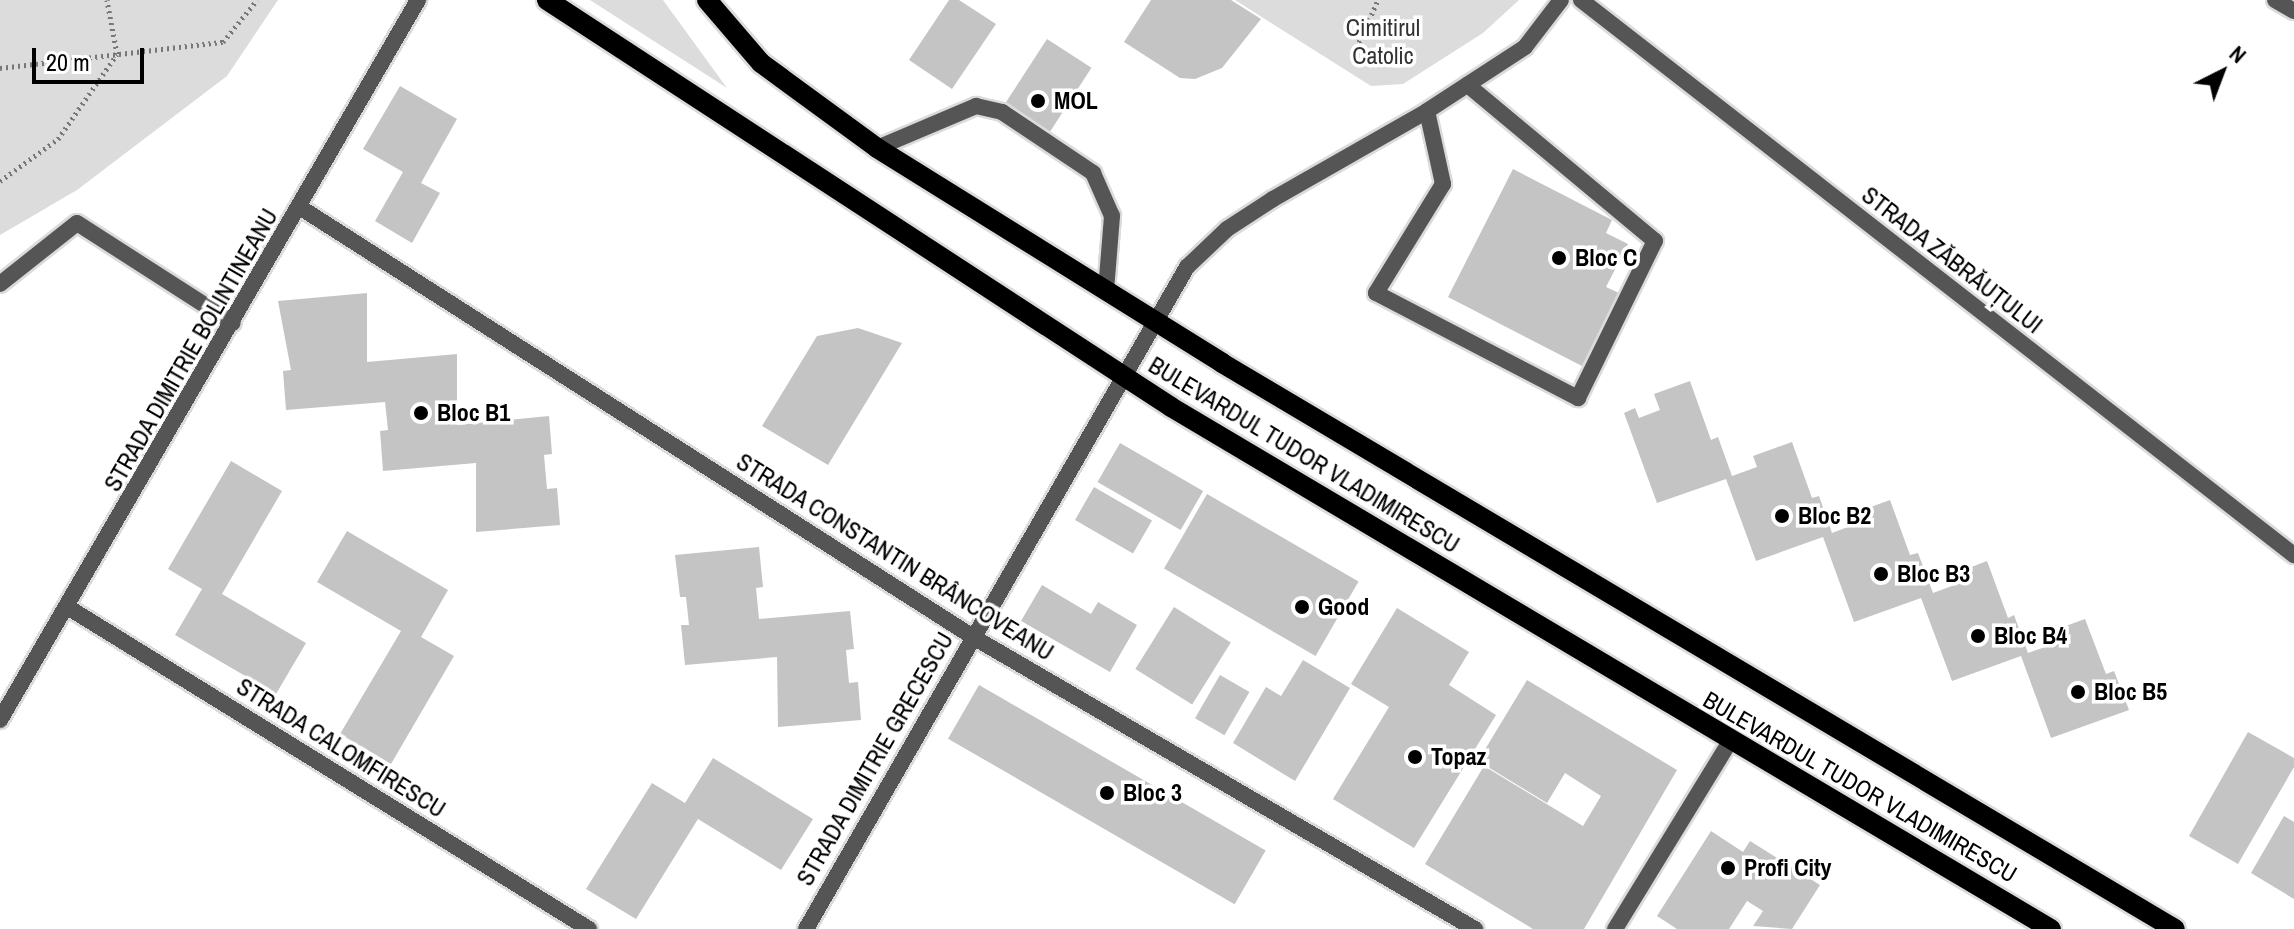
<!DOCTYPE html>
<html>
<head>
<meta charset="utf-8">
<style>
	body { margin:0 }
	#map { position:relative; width:2294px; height:929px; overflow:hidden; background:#fff; font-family:"Archivo Narrow",sans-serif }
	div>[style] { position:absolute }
	.green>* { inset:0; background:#dcdcdc }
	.building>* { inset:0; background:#c4c4c4; transform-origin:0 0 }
	.path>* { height:5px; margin-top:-2.5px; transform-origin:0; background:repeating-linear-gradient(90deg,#777 0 2px,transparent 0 6px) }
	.roads { filter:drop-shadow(2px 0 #dbdbdb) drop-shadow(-2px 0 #dbdbdb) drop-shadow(0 2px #dbdbdb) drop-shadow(0 -2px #dbdbdb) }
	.lane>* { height:16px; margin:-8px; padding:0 8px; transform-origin:8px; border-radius:8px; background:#555 }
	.street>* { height:16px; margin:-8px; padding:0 8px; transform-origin:8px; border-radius:8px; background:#555 }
	.primary>* { height:20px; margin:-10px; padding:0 10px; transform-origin:10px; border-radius:10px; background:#000 }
	.dots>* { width:22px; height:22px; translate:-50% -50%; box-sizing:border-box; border:4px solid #fff; border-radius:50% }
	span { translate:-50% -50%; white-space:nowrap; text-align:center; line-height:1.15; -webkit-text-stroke:7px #fff; paint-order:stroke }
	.park-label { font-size:24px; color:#333 }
	.poi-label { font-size:24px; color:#000; font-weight:700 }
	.left { translate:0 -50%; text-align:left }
	.street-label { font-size:24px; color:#000 }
	.north { position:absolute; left:2182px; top:32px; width:80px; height:80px; -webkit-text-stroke:6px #fff; paint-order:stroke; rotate:42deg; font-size:22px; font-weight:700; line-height:32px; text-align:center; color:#000 }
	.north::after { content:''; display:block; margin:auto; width:28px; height:36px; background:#000; clip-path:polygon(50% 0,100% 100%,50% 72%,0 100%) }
	.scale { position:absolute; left:32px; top:48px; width:112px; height:36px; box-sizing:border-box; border:4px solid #000; border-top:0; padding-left:10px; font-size:24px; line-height:28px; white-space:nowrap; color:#000; -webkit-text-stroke:6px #fff; paint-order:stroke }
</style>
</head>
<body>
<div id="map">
	<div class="green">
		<div style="clip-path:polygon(0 0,278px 0,227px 76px,77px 190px,0 235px)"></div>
		<div style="clip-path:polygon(590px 0,663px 0,727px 88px)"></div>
		<div style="clip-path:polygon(1235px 0,1519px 0,1483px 33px,1403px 84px,1371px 86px)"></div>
	</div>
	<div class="building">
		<div style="clip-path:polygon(949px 0,959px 0,996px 24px,952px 89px,909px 60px)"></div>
		<div style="clip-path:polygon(1151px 0,1231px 0,1261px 19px,1222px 68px,1195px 79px,1180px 78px,1124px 42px)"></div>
		<div style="left:1047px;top:39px;width:53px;height:96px;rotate:33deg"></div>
		<div style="clip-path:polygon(400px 86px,457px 119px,421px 183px,440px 193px,412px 243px,375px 221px,403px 172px,363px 149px)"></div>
		<div style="clip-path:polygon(1513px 169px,1612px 220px,1606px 233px,1628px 244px,1606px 287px,1619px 293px,1582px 366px,1448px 297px)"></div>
		<div style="clip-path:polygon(367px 293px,367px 362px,457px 354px,457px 425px,549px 416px,552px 454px,544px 455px,547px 489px,557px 488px,560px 525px,476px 532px,476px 463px,383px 471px,380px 431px,388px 430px,385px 402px,286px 410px,283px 371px,291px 370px,278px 301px)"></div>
		<div style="clip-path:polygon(858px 328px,902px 343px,828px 465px,762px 426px,817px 336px)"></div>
		<div style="clip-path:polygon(1690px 381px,1711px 440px,1718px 437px,1732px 476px,1757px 467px,1753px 456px,1792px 442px,1812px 498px,1819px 496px,1832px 533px,1861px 522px,1857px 512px,1890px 500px,1910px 555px,1918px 553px,1933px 593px,1960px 583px,1956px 573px,1987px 561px,2008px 618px,2014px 615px,2028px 653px,2057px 643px,2052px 631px,2085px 619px,2106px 674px,2114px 671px,2129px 710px,2051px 738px,2021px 656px,1952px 681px,1921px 598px,1854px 622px,1823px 537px,1756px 561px,1726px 479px,1657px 503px,1624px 413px,1635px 408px,1639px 418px,1660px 410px,1654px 394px)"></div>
		<div style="left:1120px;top:443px;width:96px;height:45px;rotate:30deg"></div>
		<div style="clip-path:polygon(231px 461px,282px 491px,222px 594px,306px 643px,276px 694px,175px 635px,202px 589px,168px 569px)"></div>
		<div style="left:1094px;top:487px;width:67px;height:38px;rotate:30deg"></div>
		<div style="left:1207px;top:494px;width:175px;height:86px;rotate:30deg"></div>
		<div style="clip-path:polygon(347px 531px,448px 590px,421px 637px,454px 656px,391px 764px,340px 734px,401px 631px,317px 582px)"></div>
		<div style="clip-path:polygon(759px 547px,763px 587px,756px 588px,759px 619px,850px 611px,854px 649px,846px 650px,849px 683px,858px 682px,861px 720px,778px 727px,777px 657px,685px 665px,681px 625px,689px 625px,686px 597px,680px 597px,675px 555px)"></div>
		<div style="clip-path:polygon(1042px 585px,1091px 614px,1098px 602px,1137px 625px,1110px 672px,1021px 621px)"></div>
		<div style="left:1174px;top:607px;width:67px;height:73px;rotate:32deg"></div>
		<div style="clip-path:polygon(1397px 608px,1469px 652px,1449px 685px,1496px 715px,1414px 848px,1333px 799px,1389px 707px,1351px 684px)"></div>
		<div style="clip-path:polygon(1303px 660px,1350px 688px,1295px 781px,1233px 743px,1266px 687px,1281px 696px)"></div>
		<div style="left:1220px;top:675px;width:34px;height:50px;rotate:30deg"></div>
		<div style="clip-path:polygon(1527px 680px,1677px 770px,1584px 929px,1533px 929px,1425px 864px,1484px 766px,1583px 826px,1601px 796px,1565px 773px,1547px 803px,1478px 761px)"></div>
		<div style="left:979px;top:685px;width:331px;height:62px;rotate:30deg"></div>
		<div style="clip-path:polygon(2248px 732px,2294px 758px,2294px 767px,2238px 864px,2189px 836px)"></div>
		<div style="clip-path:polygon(713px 758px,813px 819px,781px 870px,698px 819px,636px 919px,586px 889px,652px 783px,685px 803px)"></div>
		<div style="clip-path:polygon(2284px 816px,2294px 822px,2294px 899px,2251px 873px)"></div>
		<div style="clip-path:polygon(1711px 831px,1743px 852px,1750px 841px,1820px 885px,1792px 929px,1753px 926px,1763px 911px,1747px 901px,1729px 929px,1677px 929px,1657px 916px)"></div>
	</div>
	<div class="path">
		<div style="left:1354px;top:53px;width:58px;rotate:-65.6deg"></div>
		<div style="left:0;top:68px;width:225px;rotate:-6.7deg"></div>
		<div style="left:223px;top:42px;width:54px;rotate:-51deg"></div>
		<div style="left:0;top:181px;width:72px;rotate:-35.9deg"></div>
		<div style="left:58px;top:139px;width:103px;rotate:-55.2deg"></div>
		<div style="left:117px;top:54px;width:55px;rotate:-100.5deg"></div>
	</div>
	<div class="roads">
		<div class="lane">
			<div style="left:1427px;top:111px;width:75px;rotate:77.6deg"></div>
			<div style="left:1443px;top:184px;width:128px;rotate:121.6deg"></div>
			<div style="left:1376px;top:293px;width:228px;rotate:27.5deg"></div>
			<div style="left:1578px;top:398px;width:175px;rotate:-63.9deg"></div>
			<div style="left:1655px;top:241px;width:244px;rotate:-140.2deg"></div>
			<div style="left:877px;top:148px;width:108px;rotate:-23deg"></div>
			<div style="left:976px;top:106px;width:27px;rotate:13deg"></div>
			<div style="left:1002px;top:112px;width:110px;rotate:33.8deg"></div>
			<div style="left:1093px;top:173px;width:47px;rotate:66.2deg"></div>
			<div style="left:1112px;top:216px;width:75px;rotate:94.6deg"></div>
			<div style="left:0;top:284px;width:98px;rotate:-38.4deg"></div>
			<div style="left:77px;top:223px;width:185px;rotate:32.7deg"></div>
		</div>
		<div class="street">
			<div style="left:1581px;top:0;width:904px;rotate:37.9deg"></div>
			<div style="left:2275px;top:0;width:22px;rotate:30deg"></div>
			<div style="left:301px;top:208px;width:797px;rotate:32.55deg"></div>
			<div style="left:973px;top:637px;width:581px;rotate:30.19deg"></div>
			<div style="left:69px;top:608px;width:611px;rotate:31.69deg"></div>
			<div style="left:0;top:720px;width:833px;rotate:-59.86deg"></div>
			<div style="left:806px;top:929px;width:764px;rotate:-60.08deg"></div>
			<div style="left:1187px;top:267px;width:55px;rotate:-43.5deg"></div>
			<div style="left:1227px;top:229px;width:55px;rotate:-33.1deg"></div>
			<div style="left:1273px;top:199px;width:177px;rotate:-29.7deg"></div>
			<div style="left:1427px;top:111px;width:117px;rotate:-33.1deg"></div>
			<div style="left:1525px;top:47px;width:59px;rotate:-52.5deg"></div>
			<div style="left:1615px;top:929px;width:220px;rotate:-58.5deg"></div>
		</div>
		<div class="primary">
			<div style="left:547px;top:0;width:745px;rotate:33.11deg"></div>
			<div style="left:1171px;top:407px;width:1023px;rotate:30.68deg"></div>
			<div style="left:707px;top:0;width:83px;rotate:49.4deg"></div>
			<div style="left:761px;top:63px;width:144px;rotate:36.2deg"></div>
			<div style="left:877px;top:148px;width:407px;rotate:31.9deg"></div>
			<div style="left:1222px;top:363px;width:1108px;rotate:30.71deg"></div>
		</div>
	</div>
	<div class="dots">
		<div style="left:1038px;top:101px;background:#000"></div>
		<div style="left:1559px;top:258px;background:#000"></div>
		<div style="left:421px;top:413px;background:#000"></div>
		<div style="left:1782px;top:516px;background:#000"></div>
		<div style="left:1881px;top:574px;background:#000"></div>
		<div style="left:1302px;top:607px;background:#000"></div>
		<div style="left:1978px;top:636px;background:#000"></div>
		<div style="left:2078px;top:692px;background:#000"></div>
		<div style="left:1415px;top:757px;background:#000"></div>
		<div style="left:1107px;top:793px;background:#000"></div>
		<div style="left:1728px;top:868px;background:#000"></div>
	</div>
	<div class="park-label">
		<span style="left:1383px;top:42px">Cimitirul<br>Catolic</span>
	</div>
	<div class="poi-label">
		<span class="left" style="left:1054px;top:101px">MOL</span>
		<span class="left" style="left:1575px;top:258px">Bloc C</span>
		<span class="left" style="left:437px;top:413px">Bloc B1</span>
		<span class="left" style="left:1798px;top:516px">Bloc B2</span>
		<span class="left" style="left:1897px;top:574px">Bloc B3</span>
		<span class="left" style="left:1318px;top:607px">Good</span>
		<span class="left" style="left:1994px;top:636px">Bloc B4</span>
		<span class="left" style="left:2094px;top:692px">Bloc B5</span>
		<span class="left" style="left:1431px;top:757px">Topaz</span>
		<span class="left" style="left:1123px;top:793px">Bloc 3</span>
		<span class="left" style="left:1744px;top:868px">Profi City</span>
	</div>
	<div class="street-label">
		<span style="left:1952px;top:260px;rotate:38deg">STRADA ZĂBRĂUȚULUI</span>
		<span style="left:191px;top:350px;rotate:-60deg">STRADA DIMITRIE BOLINTINEANU</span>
		<span style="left:1304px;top:455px;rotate:31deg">BULEVARDUL TUDOR VLADIMIRESCU</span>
		<span style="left:895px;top:557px;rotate:32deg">STRADA CONSTANTIN BRÂNCOVEANU</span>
		<span style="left:341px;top:748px;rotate:32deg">STRADA CALOMFIRESCU</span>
		<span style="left:875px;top:759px;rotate:-60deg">STRADA DIMITRIE GRECESCU</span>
		<span style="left:1860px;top:787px;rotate:30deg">BULEVARDUL TUDOR VLADIMIRESCU</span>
	</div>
	<div class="north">N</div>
	<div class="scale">20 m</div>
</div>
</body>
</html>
